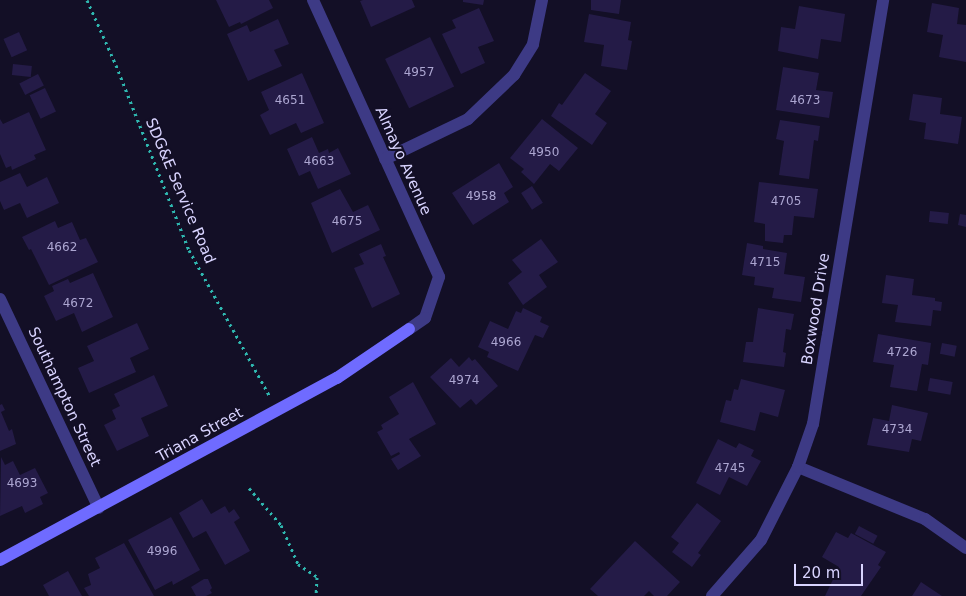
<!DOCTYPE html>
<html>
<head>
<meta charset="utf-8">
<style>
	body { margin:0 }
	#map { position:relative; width:966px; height:596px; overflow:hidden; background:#130f26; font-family:"DejaVu Sans",sans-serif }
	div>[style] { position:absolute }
	.building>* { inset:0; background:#241b47; transform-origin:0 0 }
	.path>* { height:3px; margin-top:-1.5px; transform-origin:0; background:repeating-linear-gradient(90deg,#2fb8b0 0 2.5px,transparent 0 6.5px) }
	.street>* { height:12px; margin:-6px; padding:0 6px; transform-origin:6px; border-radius:6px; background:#3d3a85 }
	.secondary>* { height:12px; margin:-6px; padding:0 6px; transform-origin:6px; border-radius:6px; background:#6f6bff }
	span { translate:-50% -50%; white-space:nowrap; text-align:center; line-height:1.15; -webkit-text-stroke:4px #130f26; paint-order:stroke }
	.number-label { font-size:12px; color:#aca6d1 }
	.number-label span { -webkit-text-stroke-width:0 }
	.street-label { font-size:15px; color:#d9d4ff }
	.scale { position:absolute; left:794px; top:564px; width:69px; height:22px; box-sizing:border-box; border:2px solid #d9d4ff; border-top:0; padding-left:6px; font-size:15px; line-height:18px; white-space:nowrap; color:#d9d4ff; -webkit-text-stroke:4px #130f26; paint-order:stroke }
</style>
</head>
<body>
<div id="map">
	<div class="building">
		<div style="clip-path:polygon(216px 0,269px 0,273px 8px,241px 24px,240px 22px,229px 27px)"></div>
		<div style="clip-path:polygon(363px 0,412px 0,415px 7px,371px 27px,360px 1px)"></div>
		<div style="clip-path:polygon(463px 0,484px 0,483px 5px,463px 2px)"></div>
		<div style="clip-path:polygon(591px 0,621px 0,619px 14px,591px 10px)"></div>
		<div style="clip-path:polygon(932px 3px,959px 8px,957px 24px,966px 25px,966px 62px,939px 57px,943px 35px,927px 32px)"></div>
		<div style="clip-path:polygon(799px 6px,845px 14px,841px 42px,821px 39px,818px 59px,778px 51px,781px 27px,795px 29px)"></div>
		<div style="clip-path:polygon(479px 8px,494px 41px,478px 47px,485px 63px,461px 74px,442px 34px,456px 28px,452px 20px)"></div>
		<div style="clip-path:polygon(589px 14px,631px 22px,628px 40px,632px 41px,627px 70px,601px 66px,604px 45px,584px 42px)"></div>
		<div style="clip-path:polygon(278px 19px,289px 44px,274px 50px,282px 66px,248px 81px,227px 34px,247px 25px,250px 32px)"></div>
		<div style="left:19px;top:32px;width:20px;height:17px;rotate:66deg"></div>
		<div style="left:430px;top:37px;width:55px;height:50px;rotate:64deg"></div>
		<div style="left:13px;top:64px;width:19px;height:11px;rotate:6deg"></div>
		<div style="clip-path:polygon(783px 67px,819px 73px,816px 90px,833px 92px,829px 118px,776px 110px)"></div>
		<div style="clip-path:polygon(302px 73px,324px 123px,301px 133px,296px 123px,270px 135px,260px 115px,269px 110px,261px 92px)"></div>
		<div style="clip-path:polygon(585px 73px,611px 91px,595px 114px,607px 123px,592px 145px,551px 116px,559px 103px,562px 105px)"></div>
		<div style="left:38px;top:74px;width:13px;height:21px;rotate:63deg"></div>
		<div style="left:45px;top:88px;width:26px;height:17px;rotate:65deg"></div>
		<div style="clip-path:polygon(913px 94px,942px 98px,940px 114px,962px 117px,958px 144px,924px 139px,926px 123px,909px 120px)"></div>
		<div style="clip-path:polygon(29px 112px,46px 150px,34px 155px,36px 159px,12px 170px,11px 166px,6px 168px,0 154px,0 119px,3px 124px)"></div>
		<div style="clip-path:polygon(542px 119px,578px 148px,559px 171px,550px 164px,534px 184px,521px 172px,524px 169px,510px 158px)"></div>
		<div style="clip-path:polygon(780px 120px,820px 126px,818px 141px,814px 140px,809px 179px,779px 175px,784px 141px,776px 139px)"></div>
		<div style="clip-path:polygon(312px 137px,319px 153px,328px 149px,329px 153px,338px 148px,351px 174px,318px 189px,310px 171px,299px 176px,287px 149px)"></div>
		<div style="clip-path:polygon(499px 163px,513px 187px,504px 193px,509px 202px,473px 225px,452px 193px)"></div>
		<div style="clip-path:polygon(20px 173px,27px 187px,47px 177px,59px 203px,27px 218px,20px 203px,4px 210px,0 201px,0 182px)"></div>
		<div style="clip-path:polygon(759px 182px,818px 189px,814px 218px,794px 216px,792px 235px,784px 235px,783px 243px,765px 241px,765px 224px,754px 222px)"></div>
		<div style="left:532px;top:186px;width:20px;height:13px;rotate:57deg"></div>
		<div style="clip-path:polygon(340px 189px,353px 212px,368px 205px,380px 230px,332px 253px,311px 203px)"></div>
		<div style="left:930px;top:211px;width:19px;height:11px;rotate:6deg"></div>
		<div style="clip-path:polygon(960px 214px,966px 215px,966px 227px,958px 225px)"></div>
		<div style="clip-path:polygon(55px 221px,58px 228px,72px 222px,80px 240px,86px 238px,98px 262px,49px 285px,31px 249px,29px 250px,22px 237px)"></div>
		<div style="clip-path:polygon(541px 239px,558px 262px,539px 275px,547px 287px,523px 305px,508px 283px,522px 272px,512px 260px)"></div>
		<div style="clip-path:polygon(747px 243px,763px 246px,763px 249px,787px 253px,784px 274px,805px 277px,801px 302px,772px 298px,774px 288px,754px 285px,755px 277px,742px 275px)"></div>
		<div style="clip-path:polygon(381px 244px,386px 256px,383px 257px,400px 294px,372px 308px,354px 268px,364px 264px,359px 254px)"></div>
		<div style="clip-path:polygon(93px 273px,113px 317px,82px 332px,74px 313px,56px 321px,44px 296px,54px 291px,52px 286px,68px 279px,70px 283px)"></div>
		<div style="clip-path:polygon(886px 275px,914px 279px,912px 295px,935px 298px,935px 301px,942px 302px,941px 311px,933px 310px,931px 326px,895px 322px,898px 305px,882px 303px)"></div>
		<div style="clip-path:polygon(523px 308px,542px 317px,540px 322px,549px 326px,543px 338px,535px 335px,518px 371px,487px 357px,489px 352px,478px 347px,490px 321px,508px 329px,516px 311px,521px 313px)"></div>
		<div style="clip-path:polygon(758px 308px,794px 314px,791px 330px,786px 329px,783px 352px,786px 353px,784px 367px,743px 362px,746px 342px,753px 342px)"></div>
		<div style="clip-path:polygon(137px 323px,149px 349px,130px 358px,136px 372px,89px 393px,78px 368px,94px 361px,87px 346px)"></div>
		<div style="clip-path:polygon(878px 334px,931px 343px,928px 365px,922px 364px,917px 391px,890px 387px,894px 365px,873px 362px)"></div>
		<div style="left:942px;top:343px;width:15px;height:11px;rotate:11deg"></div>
		<div style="clip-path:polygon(469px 357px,472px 361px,475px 359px,498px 386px,476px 405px,471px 399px,460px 408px,430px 377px,451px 358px,459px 367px)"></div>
		<div style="clip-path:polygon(154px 375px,168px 406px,141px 418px,149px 436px,117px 451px,104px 425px,116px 419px,112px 410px,120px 406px,114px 394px)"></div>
		<div style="left:930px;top:378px;width:23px;height:13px;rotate:10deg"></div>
		<div style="clip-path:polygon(741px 379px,785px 390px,778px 417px,760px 412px,755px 431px,720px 422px,726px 400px,731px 401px,734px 389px,738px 390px)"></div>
		<div style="clip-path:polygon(413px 382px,436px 424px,409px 439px,421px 456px,398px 470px,391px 459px,400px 454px,399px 452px,391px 456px,377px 432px,383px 429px,381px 425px,399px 414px,389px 397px)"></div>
		<div style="clip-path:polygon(2px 404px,5px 410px,1px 412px,9px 431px,12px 429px,16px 444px,0 451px,0 405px)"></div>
		<div style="clip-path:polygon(892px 405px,928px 413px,921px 441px,912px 439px,909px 452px,867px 445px,873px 418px,889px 421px)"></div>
		<div style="clip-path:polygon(718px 439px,736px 448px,739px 443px,754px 450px,751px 456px,761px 461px,747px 486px,729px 477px,720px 495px,696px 483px)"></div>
		<div style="clip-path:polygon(1px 457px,5px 465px,13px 461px,20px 475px,35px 468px,48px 493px,40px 497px,43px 504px,25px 513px,22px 506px,0 516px)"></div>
		<div style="clip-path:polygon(202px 499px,211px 514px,225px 506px,229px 513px,234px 509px,240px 518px,234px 522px,250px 551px,225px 565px,206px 531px,193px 538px,179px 513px)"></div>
		<div style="clip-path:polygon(697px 503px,721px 521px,698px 553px,701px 555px,692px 567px,672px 552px,679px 543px,671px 537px)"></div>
		<div style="clip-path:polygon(171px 517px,200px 570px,173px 585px,172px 581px,155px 590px,128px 540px)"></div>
		<div style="left:859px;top:526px;width:21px;height:9px;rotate:28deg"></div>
		<div style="clip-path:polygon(836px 532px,848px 538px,851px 533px,886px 552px,878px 565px,881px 567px,861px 596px,825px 596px,839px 567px,822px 557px)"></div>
		<div style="clip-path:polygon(635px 541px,680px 582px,667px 596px,654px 596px,649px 591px,644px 596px,598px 596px,590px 589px)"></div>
		<div style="clip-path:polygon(124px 543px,154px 596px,89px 596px,84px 588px,91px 585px,88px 574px,100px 568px,95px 558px)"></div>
		<div style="clip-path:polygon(68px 571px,82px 596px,49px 596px,43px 585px)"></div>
		<div style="clip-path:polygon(204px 579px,208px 579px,212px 588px,210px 590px,212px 593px,206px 596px,196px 596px,191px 587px)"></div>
		<div style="clip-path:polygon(921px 582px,942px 596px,912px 596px)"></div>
	</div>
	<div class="path">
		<div style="left:87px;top:0;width:71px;rotate:66deg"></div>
		<div style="left:116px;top:65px;width:199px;rotate:68.5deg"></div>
		<div style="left:189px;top:250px;width:166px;rotate:61.1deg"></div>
		<div style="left:249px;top:488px;width:49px;rotate:49.1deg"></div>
		<div style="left:281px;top:525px;width:43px;rotate:66.4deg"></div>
		<div style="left:298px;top:564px;width:23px;rotate:34deg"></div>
		<div style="left:317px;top:577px;width:19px;rotate:93deg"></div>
	</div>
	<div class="street">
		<div style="left:313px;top:0;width:304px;rotate:65.5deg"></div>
		<div style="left:439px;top:277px;width:43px;rotate:108.9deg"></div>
		<div style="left:425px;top:318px;width:19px;rotate:145deg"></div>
		<div style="left:385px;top:159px;width:92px;rotate:-25.7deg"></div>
		<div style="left:468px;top:119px;width:64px;rotate:-43.7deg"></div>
		<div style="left:514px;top:75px;width:36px;rotate:-58deg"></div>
		<div style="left:533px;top:44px;width:45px;rotate:-78.4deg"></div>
		<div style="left:0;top:299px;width:231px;rotate:64.7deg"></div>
		<div style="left:798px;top:467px;width:137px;rotate:22.3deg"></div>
		<div style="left:925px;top:519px;width:50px;rotate:35.3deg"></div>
		<div style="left:712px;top:596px;width:74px;rotate:-48.8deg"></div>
		<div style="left:761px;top:540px;width:82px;rotate:-63.1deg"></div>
		<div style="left:798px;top:467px;width:46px;rotate:-70.8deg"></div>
		<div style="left:813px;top:424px;width:430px;rotate:-80.6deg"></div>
	</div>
	<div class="secondary">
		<div style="left:0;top:560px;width:383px;rotate:-28.4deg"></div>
		<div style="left:337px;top:378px;width:87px;rotate:-34.2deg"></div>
	</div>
	<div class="number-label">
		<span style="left:419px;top:73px">4957</span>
		<span style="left:290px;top:101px">4651</span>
		<span style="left:805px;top:101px">4673</span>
		<span style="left:544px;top:153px">4950</span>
		<span style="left:319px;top:162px">4663</span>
		<span style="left:481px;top:197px">4958</span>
		<span style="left:786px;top:202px">4705</span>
		<span style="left:347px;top:222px">4675</span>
		<span style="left:62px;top:248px">4662</span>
		<span style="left:765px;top:263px">4715</span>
		<span style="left:78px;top:304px">4672</span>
		<span style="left:506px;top:343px">4966</span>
		<span style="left:902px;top:353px">4726</span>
		<span style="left:464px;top:381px">4974</span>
		<span style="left:897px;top:430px">4734</span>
		<span style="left:730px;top:469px">4745</span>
		<span style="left:22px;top:484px">4693</span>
		<span style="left:162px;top:552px">4996</span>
	</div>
	<div class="street-label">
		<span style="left:403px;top:161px;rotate:66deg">Almayo Avenue</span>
		<span style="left:180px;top:191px;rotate:67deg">SDG&amp;E Service Road</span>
		<span style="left:816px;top:309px;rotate:-81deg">Boxwood Drive</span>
		<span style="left:64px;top:397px;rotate:65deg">Southampton Street</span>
		<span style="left:200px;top:435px;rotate:-29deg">Triana Street</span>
	</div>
	<div class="scale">20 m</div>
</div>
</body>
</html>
